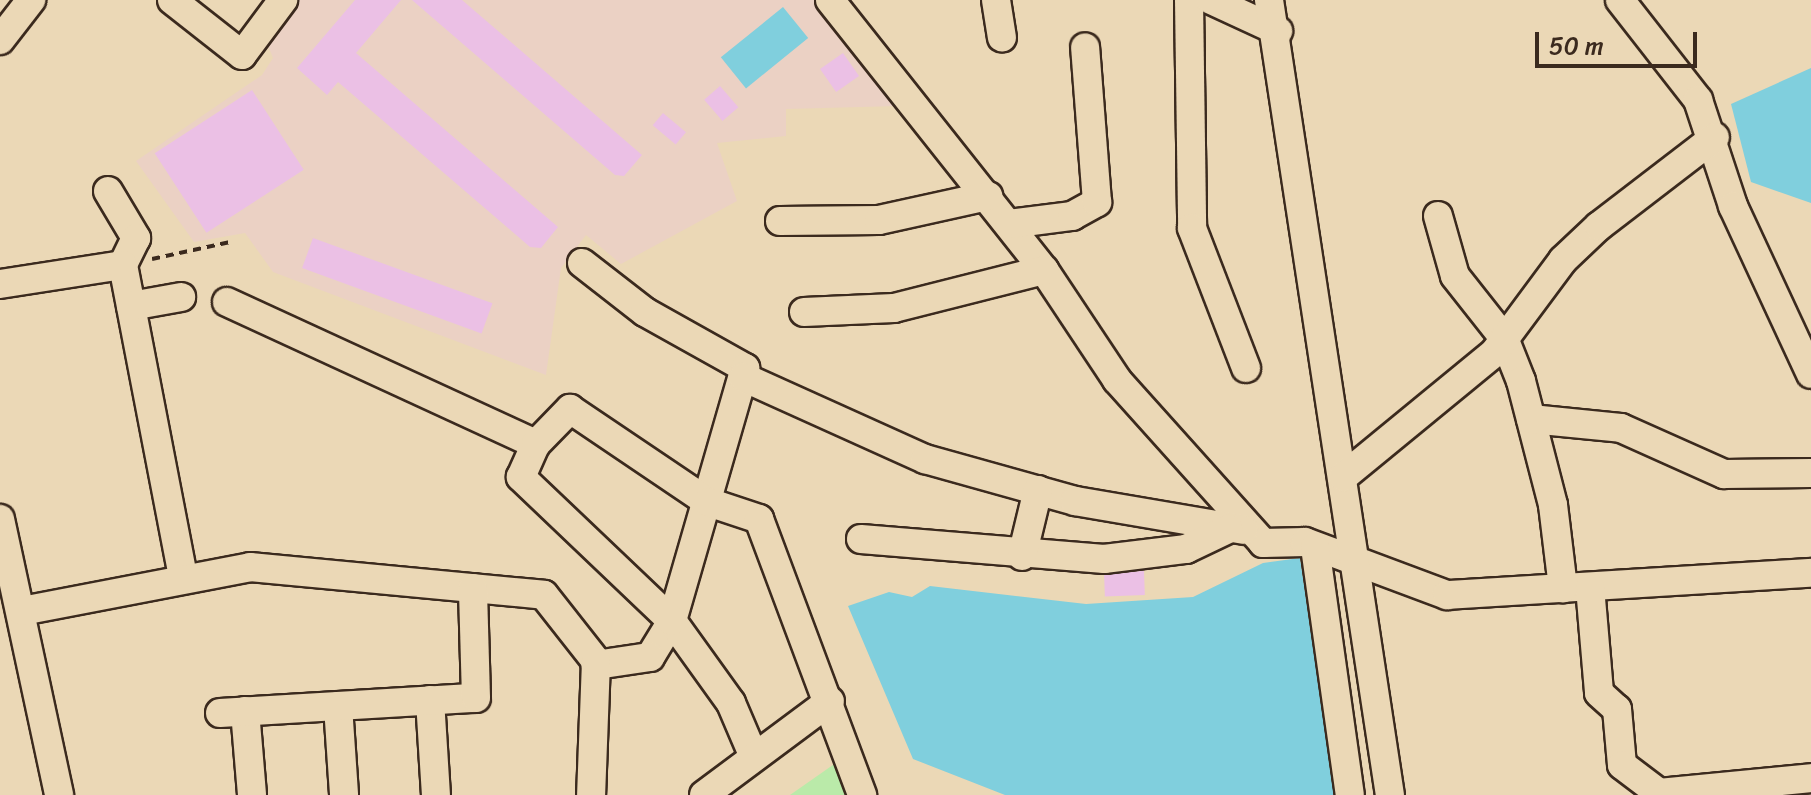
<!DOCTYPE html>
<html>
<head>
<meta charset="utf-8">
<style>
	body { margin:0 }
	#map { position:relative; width:1811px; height:795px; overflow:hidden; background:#ebd8b6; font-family:Sriracha,sans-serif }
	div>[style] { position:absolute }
	.built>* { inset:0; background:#ebd1c4 }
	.green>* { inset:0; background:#baeaa9 }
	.water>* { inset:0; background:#80cfdd; transform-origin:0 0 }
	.building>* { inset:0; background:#ebc0e5; transform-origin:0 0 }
	.path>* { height:4px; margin-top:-2px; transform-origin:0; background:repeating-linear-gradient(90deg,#3b2a1e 0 8px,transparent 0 14px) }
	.roads { filter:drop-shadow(2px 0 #3b2a1e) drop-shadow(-2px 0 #3b2a1e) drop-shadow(0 2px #3b2a1e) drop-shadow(0 -2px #3b2a1e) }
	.minor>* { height:28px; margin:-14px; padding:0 14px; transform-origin:14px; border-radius:14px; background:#ebd8b6 }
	span { translate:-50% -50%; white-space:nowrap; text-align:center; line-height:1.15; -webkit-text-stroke:8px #ebd8b6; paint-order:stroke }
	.scale { position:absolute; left:1535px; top:32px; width:162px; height:36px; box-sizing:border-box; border:4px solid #3b2a1e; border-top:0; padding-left:10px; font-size:24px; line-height:28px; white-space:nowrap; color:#3b2a1e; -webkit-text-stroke:6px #ebd8b6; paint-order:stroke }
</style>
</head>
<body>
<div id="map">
	<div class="built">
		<div style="clip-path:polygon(297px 0,819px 0,898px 106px,786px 109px,786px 136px,717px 143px,737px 201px,621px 264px,586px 235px,561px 268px,546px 375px,273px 272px,245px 233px,194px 242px,136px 161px,262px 75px,273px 58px,267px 43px)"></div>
	</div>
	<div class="green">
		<div style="clip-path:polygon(840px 760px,852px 795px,790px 795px)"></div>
	</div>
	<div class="water">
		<div style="left:783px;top:7px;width:40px;height:80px;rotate:51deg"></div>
		<div style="clip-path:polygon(1811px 68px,1811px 203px,1751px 182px,1731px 104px)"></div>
		<div style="clip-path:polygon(1300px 558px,1335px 795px,1005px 795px,913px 759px,848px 606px,889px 592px,912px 597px,930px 586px,1086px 604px,1193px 597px,1263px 563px)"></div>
	</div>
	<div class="building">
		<div style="clip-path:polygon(355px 0,401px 0,356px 53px,558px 227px,541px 248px,530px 247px,338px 82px,327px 95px,297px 68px)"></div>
		<div style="clip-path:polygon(412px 0,462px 0,642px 155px,624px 176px,615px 175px)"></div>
		<div style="left:843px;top:53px;width:28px;height:28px;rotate:55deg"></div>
		<div style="left:720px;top:86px;width:28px;height:21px;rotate:49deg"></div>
		<div style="left:252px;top:90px;width:95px;height:116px;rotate:57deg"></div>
		<div style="left:663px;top:113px;width:30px;height:16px;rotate:40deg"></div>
		<div style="left:313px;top:238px;width:191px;height:32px;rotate:20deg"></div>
		<div style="left:1144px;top:571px;width:24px;height:40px;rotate:88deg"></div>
	</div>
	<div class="path">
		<div style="left:152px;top:259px;width:80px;rotate:-12.3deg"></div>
	</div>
	<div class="roads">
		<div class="minor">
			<div style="left:172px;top:0;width:89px;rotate:38.2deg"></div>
			<div style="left:242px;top:55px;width:69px;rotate:-53.3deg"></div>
			<div style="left:830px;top:0;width:345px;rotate:51.6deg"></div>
			<div style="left:1044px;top:270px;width:132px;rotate:56.4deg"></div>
			<div style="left:1117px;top:380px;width:219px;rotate:48.1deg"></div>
			<div style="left:1263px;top:543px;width:42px;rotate:-1.4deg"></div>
			<div style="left:1305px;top:542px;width:152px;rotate:20.5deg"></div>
			<div style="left:1447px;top:595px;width:365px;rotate:-3.5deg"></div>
			<div style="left:996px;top:0;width:38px;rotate:81deg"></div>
			<div style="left:1189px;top:0;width:228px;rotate:89.2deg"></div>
			<div style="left:1192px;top:228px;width:150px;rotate:68.9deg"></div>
			<div style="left:1211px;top:0;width:74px;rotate:24.8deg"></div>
			<div style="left:1269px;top:0;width:804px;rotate:81.35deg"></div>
			<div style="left:1620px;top:0;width:127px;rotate:52deg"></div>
			<div style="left:1698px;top:100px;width:112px;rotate:71.7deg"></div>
			<div style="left:1733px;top:206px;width:185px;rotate:65.1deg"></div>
			<div style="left:0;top:40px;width:51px;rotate:-52.2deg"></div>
			<div style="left:108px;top:191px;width:55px;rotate:59.2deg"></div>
			<div style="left:136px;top:238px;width:30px;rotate:116deg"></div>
			<div style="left:1438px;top:216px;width:62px;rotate:74.2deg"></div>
			<div style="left:1455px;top:276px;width:79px;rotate:51.7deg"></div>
			<div style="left:1504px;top:338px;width:46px;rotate:68.4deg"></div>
			<div style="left:1521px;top:381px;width:128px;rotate:75.5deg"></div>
			<div style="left:1553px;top:505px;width:84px;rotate:83.1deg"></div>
			<div style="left:780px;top:221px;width:99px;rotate:-0.6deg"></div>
			<div style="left:879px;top:220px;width:112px;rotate:-12.4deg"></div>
			<div style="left:1009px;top:224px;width:64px;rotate:-7.2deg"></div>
			<div style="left:1072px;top:216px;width:29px;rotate:-29deg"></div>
			<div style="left:1097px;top:202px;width:155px;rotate:-94.4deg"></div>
			<div style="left:582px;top:263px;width:80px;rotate:37.9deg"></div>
			<div style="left:645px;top:312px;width:115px;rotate:29.2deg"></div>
			<div style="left:745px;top:368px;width:263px;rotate:106.1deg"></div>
			<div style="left:672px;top:621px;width:42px;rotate:121.4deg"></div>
			<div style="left:650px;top:657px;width:55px;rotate:171.6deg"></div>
			<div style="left:0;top:284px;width:124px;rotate:-8.8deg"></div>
			<div style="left:123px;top:265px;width:318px;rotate:79.1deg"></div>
			<div style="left:227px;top:302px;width:340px;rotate:24.7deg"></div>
			<div style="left:131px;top:306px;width:51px;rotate:-10.2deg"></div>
			<div style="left:804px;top:312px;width:90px;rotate:-2.5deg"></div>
			<div style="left:894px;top:308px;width:155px;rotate:-14.2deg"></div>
			<div style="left:743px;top:377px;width:200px;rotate:24.3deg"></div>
			<div style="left:925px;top:459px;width:156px;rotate:15.6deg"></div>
			<div style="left:1075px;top:501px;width:171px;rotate:9.7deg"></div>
			<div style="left:1531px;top:419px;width:90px;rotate:5.7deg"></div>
			<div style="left:1621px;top:428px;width:113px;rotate:24.1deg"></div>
			<div style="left:1724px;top:474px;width:87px;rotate:-0.7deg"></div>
			<div style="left:1343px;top:477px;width:195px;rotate:-39.4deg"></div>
			<div style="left:1494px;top:353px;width:116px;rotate:-53.4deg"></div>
			<div style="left:1563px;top:260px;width:50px;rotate:-43.4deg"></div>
			<div style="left:1599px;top:226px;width:146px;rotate:-37.5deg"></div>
			<div style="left:0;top:519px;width:282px;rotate:77.9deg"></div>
			<div style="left:861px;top:539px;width:244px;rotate:4.7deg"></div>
			<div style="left:1104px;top:559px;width:83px;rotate:-7deg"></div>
			<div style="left:1186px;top:549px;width:47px;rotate:-25.5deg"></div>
			<div style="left:1315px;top:547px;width:250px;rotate:82deg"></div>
			<div style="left:1022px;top:556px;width:68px;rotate:-76.4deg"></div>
			<div style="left:1590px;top:587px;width:106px;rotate:85.1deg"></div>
			<div style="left:1599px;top:693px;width:24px;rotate:42deg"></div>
			<div style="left:1617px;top:709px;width:56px;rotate:84.9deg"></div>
			<div style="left:1622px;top:765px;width:46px;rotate:37.1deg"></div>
			<div style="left:1659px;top:793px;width:153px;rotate:-5.6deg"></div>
			<div style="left:22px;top:611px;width:232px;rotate:-10.9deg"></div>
			<div style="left:250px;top:567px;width:295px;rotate:5.4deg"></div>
			<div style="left:544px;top:595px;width:84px;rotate:51.8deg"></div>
			<div style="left:596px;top:661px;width:134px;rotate:92.1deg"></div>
			<div style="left:430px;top:700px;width:95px;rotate:86.4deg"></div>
			<div style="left:338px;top:706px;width:89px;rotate:86.1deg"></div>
			<div style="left:245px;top:711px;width:84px;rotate:85.2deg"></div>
			<div style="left:220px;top:713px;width:256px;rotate:-3.4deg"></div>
			<div style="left:476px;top:698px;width:110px;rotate:-91.6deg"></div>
			<div style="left:754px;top:757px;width:59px;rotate:-113.1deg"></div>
			<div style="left:731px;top:703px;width:101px;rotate:-125.7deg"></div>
			<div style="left:672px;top:621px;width:209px;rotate:-136.4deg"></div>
			<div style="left:521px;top:477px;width:36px;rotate:-66deg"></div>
			<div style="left:536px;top:444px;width:49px;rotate:-45.8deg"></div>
			<div style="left:570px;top:409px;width:166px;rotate:34deg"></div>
			<div style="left:708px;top:502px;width:54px;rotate:18.4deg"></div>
			<div style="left:759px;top:519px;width:295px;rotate:69.5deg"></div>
			<div style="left:704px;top:795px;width:157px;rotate:-36.7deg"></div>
		</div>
	</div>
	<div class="scale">50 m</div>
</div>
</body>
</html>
